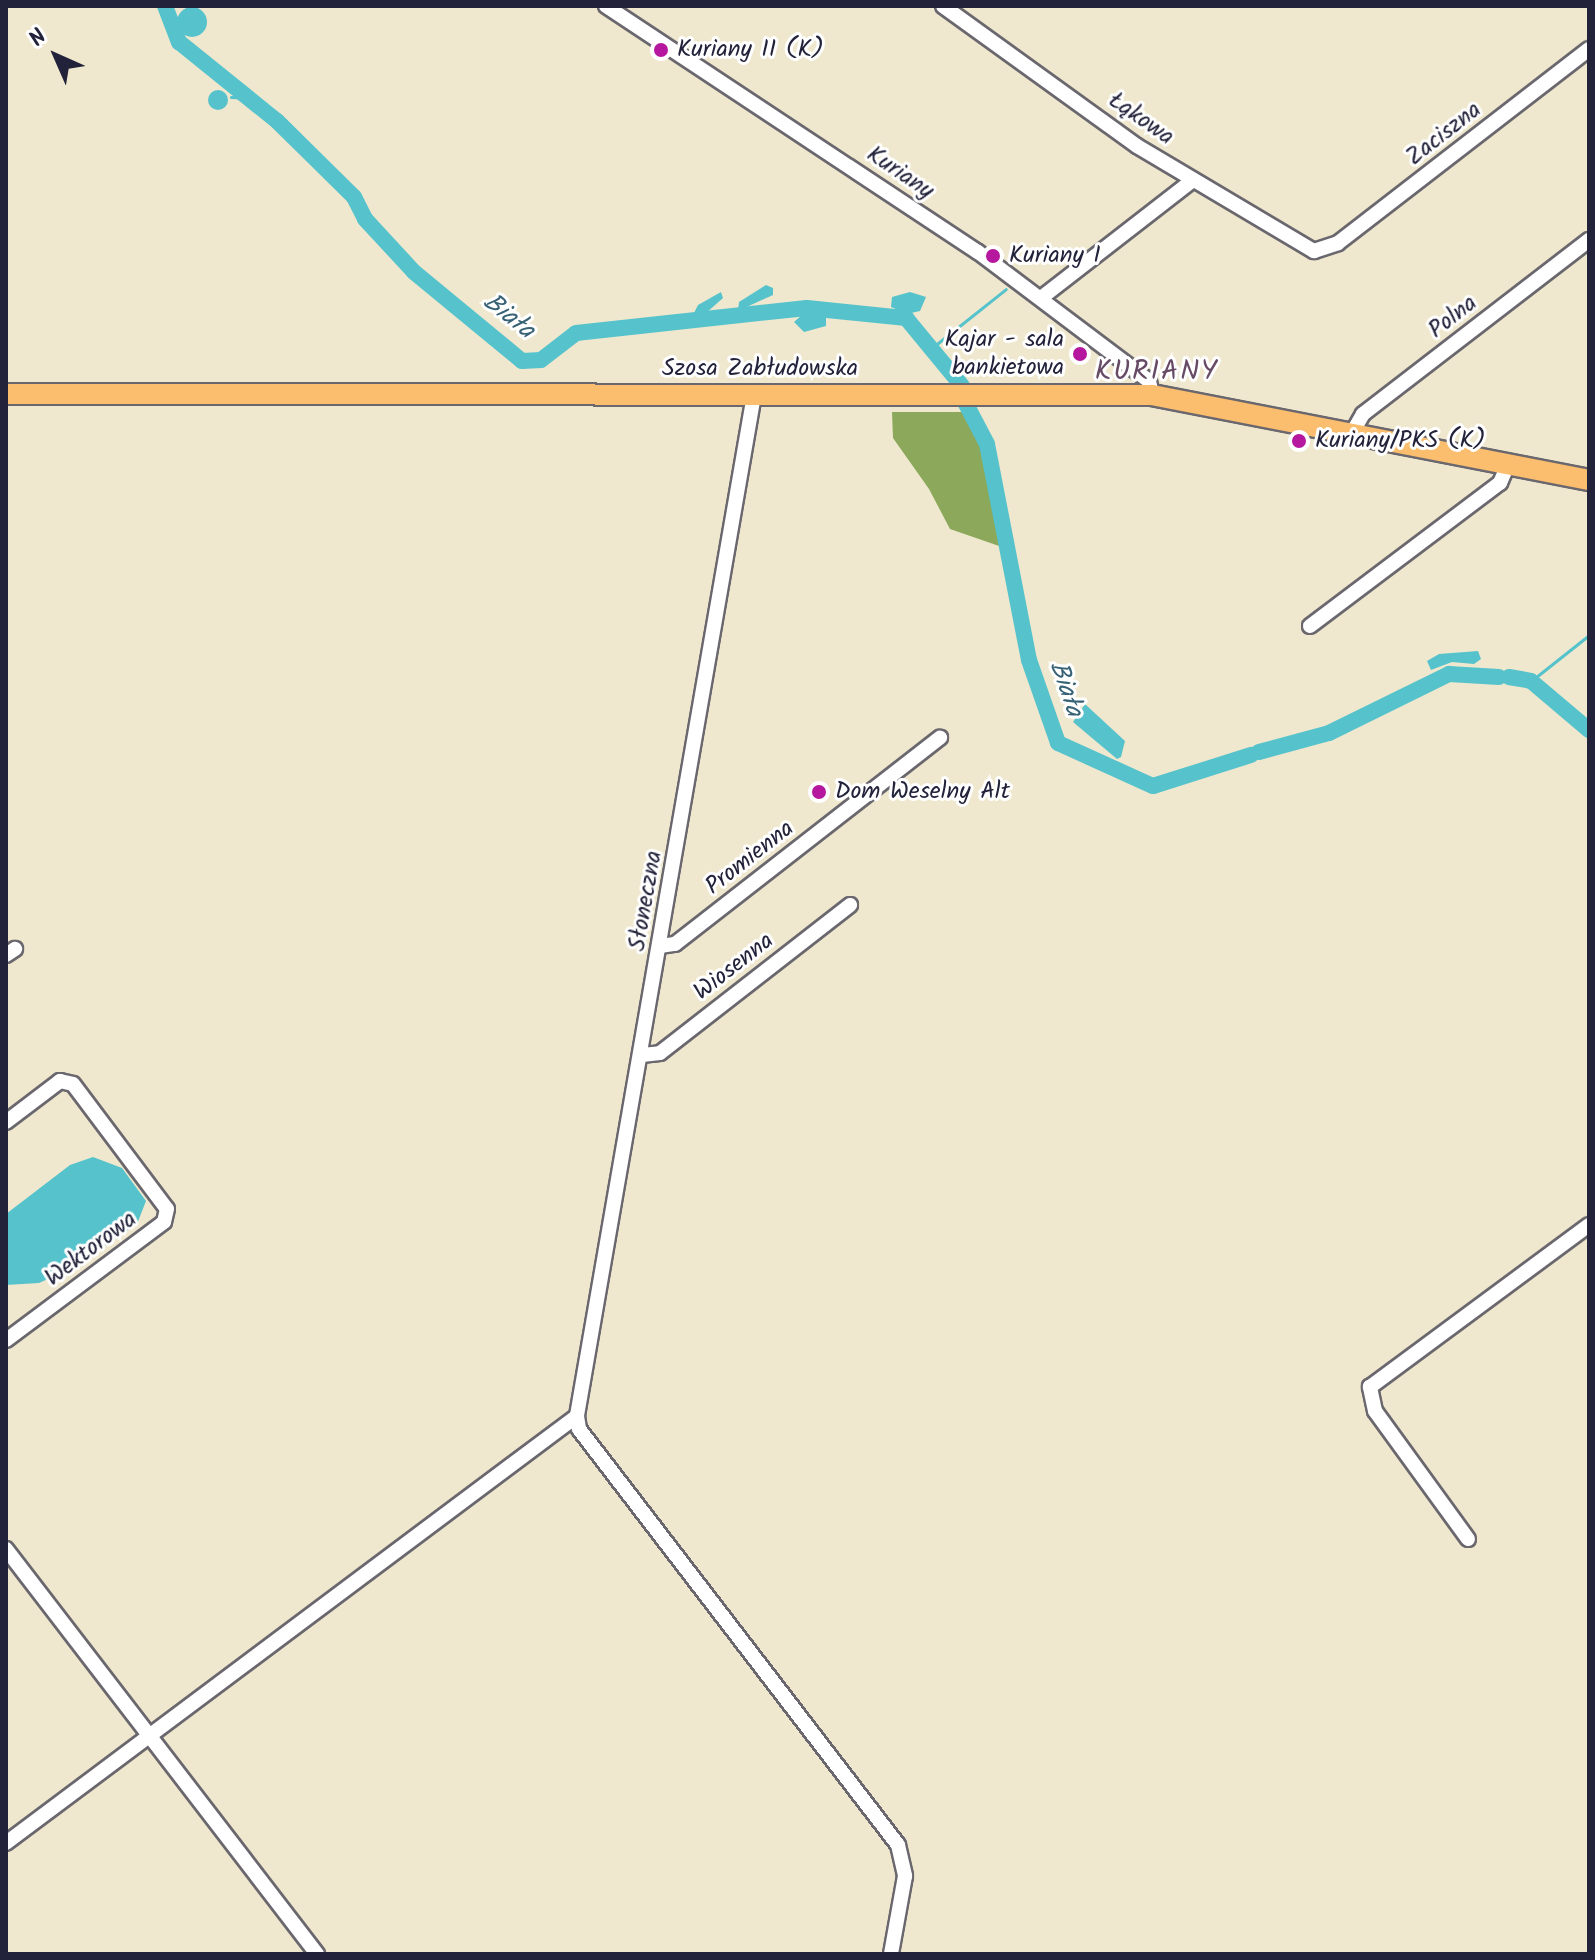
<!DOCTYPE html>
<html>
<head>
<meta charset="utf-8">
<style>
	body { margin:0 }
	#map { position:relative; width:1595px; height:1960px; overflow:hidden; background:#efe8ce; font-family:Kalam,sans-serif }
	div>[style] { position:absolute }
	.forest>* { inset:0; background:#8ba85b }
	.water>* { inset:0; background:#56c3cc }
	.round { border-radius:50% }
	.stream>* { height:3px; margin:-1.5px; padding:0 1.5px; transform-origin:1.5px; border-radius:1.5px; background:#56c3cc }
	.river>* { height:16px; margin:-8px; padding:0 8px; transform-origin:8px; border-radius:8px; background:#56c3cc }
	.roads { filter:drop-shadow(2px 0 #6a676e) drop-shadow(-2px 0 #6a676e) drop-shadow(0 2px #6a676e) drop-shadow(0 -2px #6a676e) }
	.minor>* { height:14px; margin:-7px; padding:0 7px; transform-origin:7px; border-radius:7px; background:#fff }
	.highway>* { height:20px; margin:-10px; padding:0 10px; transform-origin:10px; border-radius:10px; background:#fbbd6e }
	.dots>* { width:22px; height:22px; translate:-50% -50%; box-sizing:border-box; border:4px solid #fff; border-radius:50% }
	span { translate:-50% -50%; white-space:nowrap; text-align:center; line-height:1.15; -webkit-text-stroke:6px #fff; paint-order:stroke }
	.poi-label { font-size:24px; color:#22223b }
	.left { translate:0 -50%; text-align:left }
	.right { translate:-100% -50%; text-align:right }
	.street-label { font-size:24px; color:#22223b }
	.water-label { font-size:26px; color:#376275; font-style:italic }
	.quarter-label { font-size:28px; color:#674a65; letter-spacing:2px }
	.frame { position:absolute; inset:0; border:8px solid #22223b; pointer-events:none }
	.north { position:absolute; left:16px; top:16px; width:80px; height:80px; -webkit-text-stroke:6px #fff; paint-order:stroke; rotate:315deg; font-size:22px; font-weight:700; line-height:32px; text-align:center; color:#22223b }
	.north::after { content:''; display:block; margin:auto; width:28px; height:36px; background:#22223b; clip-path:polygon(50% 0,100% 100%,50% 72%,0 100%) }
</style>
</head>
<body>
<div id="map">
	<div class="forest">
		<div style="clip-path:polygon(892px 412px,963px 412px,981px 439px,998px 501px,1002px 547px,950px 529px,929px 489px,893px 438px)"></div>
	</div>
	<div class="water">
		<div class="round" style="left:177px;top:7px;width:30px;height:30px"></div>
		<div class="round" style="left:208px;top:90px;width:20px;height:20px"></div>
		<div style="clip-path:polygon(766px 285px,773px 288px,773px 295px,738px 311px,739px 302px)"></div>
		<div style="clip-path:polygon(721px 292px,723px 298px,705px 314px,694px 313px,698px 305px)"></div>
		<div style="clip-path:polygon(910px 292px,926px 297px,920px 311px,907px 314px,891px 307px,892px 297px)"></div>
		<div style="clip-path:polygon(803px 314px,826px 316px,826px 326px,804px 332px,794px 322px)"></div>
		<div style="clip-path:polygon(1478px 651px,1481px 659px,1474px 664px,1452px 662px,1431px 670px,1427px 661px,1439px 654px)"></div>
		<div style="clip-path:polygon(1085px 704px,1125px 741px,1121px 757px,1117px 759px,1073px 722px)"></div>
		<div style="clip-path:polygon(93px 1157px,122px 1168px,146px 1201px,137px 1224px,70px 1269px,39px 1283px,6px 1285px,6px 1214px,70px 1165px)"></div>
	</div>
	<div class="stream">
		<div style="left:231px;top:97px;width:19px;rotate:3deg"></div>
		<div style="left:933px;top:347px;width:93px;rotate:-38.5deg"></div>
		<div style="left:1531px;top:681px;width:74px;rotate:-38.4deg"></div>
	</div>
	<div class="river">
		<div style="left:165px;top:6px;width:39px;rotate:69deg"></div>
		<div style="left:179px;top:42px;width:126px;rotate:38.9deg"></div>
		<div style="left:277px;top:121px;width:108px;rotate:44.6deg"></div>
		<div style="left:354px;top:197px;width:25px;rotate:63deg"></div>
		<div style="left:365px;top:219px;width:72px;rotate:47.2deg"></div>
		<div style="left:414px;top:272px;width:140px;rotate:39.5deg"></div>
		<div style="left:522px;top:361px;width:19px;rotate:-3deg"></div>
		<div style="left:541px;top:360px;width:44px;rotate:-37.6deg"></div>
		<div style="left:576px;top:333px;width:232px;rotate:-6.2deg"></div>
		<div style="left:807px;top:308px;width:100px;rotate:5.8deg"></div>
		<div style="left:906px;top:318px;width:88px;rotate:50.5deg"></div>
		<div style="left:966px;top:404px;width:45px;rotate:62.3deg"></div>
		<div style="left:987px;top:444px;width:220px;rotate:79deg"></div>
		<div style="left:1029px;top:660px;width:88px;rotate:70.7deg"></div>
		<div style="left:1058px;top:743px;width:104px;rotate:24.4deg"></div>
		<div style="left:1153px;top:786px;width:103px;rotate:-17.6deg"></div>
		<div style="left:1509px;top:677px;width:22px;rotate:10deg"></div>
		<div style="left:1531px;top:681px;width:76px;rotate:40.2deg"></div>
		<div style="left:1259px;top:752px;width:73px;rotate:-15.2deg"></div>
		<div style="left:1329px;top:733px;width:134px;rotate:-26.2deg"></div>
		<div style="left:1449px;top:674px;width:50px;rotate:3.4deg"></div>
	</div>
	<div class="roads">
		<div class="minor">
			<div style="left:606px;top:6px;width:446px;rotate:33.5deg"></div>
			<div style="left:978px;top:252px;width:214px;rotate:37deg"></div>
			<div style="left:1149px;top:381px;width:14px;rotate:78deg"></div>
			<div style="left:943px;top:6px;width:239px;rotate:35.8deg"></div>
			<div style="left:1137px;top:146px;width:206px;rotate:30.7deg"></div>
			<div style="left:1314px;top:251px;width:25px;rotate:-18deg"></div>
			<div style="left:1338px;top:243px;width:317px;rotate:-37.7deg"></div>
			<div style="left:1041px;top:298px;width:192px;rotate:-37.8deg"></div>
			<div style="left:754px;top:395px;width:1036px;rotate:99.84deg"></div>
			<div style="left:577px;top:1416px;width:13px;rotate:81deg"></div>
			<div style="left:579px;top:1429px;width:524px;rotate:52.52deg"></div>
			<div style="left:898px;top:1845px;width:32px;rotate:77deg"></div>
			<div style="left:905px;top:1876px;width:79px;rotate:100.2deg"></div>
			<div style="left:1352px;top:433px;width:22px;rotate:-60deg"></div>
			<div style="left:1363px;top:414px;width:285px;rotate:-37.6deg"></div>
			<div style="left:1310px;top:626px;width:238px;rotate:-37deg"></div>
			<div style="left:1500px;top:483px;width:21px;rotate:-67deg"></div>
			<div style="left:660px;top:946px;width:15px;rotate:-8deg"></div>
			<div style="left:675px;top:944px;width:336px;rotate:-37.9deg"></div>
			<div style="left:6px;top:955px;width:11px;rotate:-34deg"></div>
			<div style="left:642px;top:1055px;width:18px;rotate:-6deg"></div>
			<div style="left:660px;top:1053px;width:241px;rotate:-37.9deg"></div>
			<div style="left:6px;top:1122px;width:68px;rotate:-37.2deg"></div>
			<div style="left:60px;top:1081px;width:13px;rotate:13deg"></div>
			<div style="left:73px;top:1084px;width:156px;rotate:53.1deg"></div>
			<div style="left:167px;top:1209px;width:13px;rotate:103deg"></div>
			<div style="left:164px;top:1222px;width:197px;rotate:143.2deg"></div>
			<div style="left:1468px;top:1539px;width:158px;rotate:-126deg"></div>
			<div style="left:1375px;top:1411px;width:25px;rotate:-102deg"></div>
			<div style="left:1370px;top:1387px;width:272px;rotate:-36.5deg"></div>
			<div style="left:6px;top:1549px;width:511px;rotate:52.48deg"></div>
			<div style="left:6px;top:1843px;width:713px;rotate:-36.79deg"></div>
		</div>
		<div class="highway">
			<div style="left:6px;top:394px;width:1146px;rotate:0.05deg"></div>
			<div style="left:1152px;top:395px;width:445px;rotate:11deg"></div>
		</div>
	</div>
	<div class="dots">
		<div style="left:661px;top:50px;background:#b5179e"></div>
		<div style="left:993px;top:256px;background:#b5179e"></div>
		<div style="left:1080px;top:354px;background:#b5179e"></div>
		<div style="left:1299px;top:441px;background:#b5179e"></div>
		<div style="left:819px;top:792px;background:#b5179e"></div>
	</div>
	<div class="poi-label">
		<span class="left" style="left:677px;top:50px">Kuriany II (K)</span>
		<span class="left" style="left:1009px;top:256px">Kuriany I</span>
		<span class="right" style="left:1064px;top:354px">Kajar - sala<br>bankietowa</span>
		<span class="left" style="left:1315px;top:441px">Kuriany/PKS (K)</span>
		<span class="left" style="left:835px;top:792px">Dom Weselny Alt</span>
	</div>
	<div class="street-label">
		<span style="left:1141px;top:119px;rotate:35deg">Łąkowa</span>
		<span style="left:1444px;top:134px;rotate:-38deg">Zaciszna</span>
		<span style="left:900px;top:173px;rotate:34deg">Kuriany</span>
		<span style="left:1453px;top:317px;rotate:-38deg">Polna</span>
		<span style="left:760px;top:369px">Szosa Zabłudowska</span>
		<span style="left:750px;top:858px;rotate:-38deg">Promienna</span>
		<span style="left:646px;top:901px;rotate:-80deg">Słoneczna</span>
		<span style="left:734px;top:967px;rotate:-38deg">Wiosenna</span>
		<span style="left:91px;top:1249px;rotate:-37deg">Wektorowa</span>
	</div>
	<div class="water-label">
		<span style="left:508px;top:317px;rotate:38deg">Biała</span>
		<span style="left:1065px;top:689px;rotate:71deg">Biała</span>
	</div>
	<div class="quarter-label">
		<span style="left:1157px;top:372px">KURIANY</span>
	</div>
	<div class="frame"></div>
	<div class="north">N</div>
</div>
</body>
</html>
